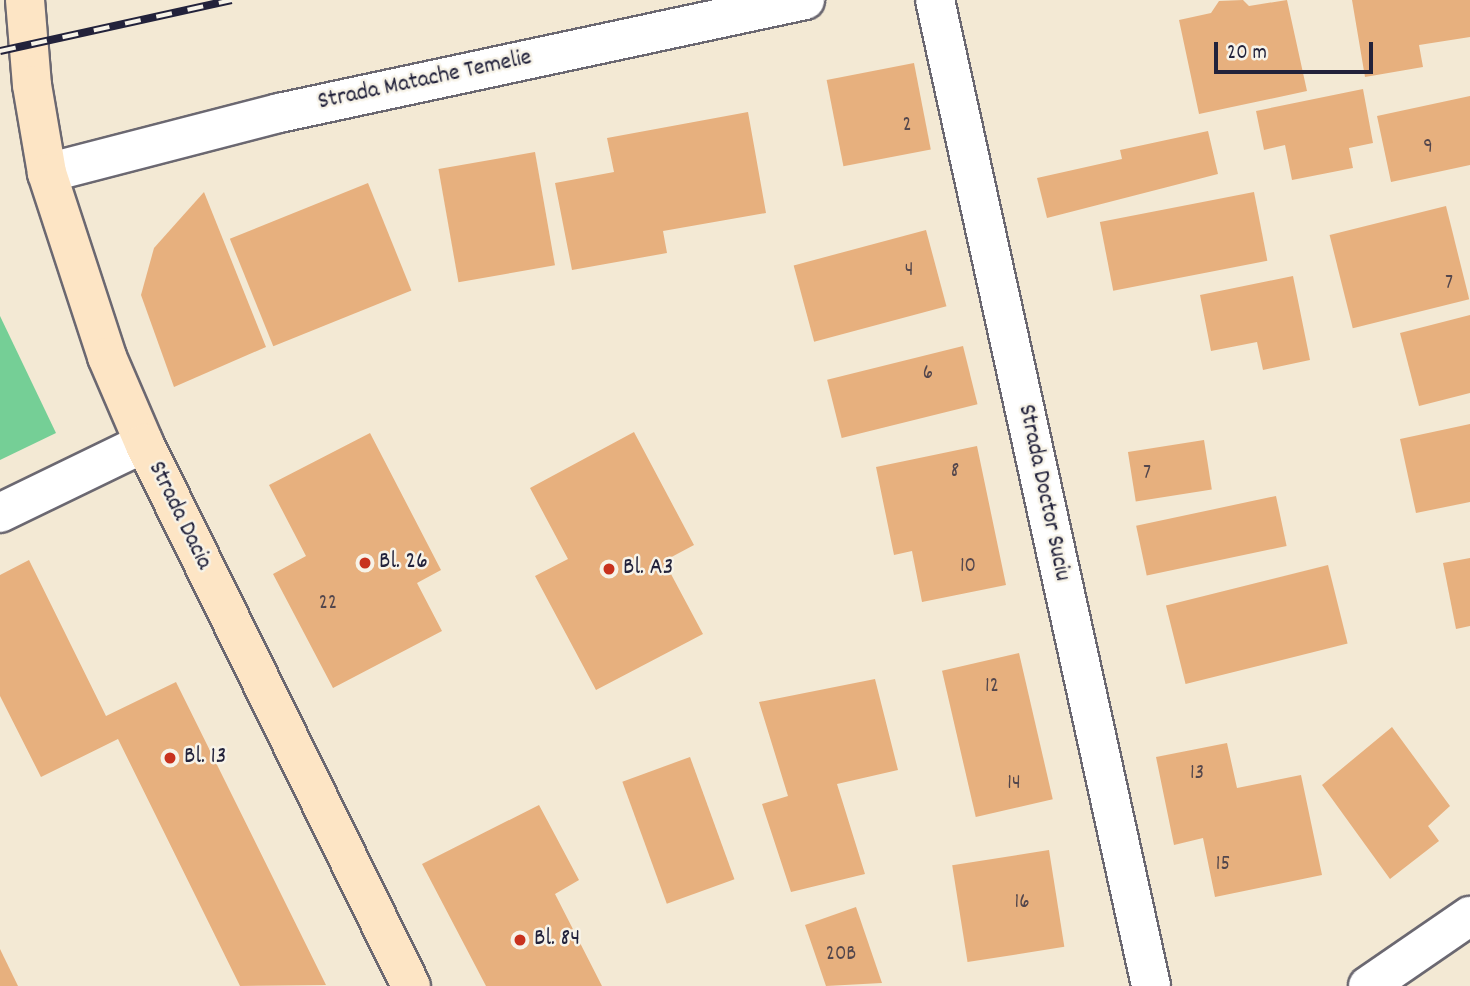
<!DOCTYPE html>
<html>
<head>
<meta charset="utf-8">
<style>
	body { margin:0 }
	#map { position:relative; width:1470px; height:986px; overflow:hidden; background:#f3e9d4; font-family:Dekko,sans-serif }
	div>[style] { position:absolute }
	.green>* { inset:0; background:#75cf96 }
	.building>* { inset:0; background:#e7b07e; transform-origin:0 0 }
	.roads { filter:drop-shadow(2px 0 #6b6871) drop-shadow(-2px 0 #6b6871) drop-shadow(0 2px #6b6871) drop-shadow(0 -2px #6b6871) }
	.minor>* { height:38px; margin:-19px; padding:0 19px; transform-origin:19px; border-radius:19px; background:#fff }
	.secondary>* { height:38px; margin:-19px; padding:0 19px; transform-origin:19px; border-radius:19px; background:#fde5c5 }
	.rail>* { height:8px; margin-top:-4px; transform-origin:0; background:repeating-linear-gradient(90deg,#f7f3e8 0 16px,#22223b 0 32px); box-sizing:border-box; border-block:2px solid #22223b }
	.dots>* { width:19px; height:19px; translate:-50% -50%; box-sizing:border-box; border:4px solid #f7f3e8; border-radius:50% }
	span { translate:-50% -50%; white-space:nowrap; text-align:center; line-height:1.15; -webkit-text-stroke:5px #f7f3e8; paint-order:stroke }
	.number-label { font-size:21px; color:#53464c }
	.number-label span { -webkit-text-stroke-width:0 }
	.street-label { font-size:24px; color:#22223b }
	.poi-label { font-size:24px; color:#22223b }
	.left { translate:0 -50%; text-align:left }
	.scale { position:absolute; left:1214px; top:42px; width:159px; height:32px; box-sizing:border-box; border:4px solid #22223b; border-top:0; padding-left:9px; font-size:21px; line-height:24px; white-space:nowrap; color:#22223b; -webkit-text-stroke:5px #f7f3e8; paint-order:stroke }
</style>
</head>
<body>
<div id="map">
	<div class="green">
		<div style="clip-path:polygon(0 316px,56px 433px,0 460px)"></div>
	</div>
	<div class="building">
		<div style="clip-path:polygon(1243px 0,1249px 6px,1287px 0,1307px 91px,1199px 114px,1179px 20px,1211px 13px,1219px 1px)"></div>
		<div style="clip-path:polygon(1352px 0,1470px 0,1470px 37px,1419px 45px,1423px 67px,1365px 77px)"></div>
		<div style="left:914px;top:63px;width:88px;height:89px;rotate:79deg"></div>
		<div style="clip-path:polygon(1363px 89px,1373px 143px,1349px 148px,1353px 168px,1292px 180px,1285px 145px,1264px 150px,1256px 111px)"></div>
		<div style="clip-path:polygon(1470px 96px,1470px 165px,1391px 182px,1377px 116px)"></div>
		<div style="clip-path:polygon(748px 112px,766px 213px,663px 231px,667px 253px,572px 270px,555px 183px,614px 172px,607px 138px)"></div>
		<div style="clip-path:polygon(1208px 131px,1218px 174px,1047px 218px,1037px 178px,1122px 159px,1120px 150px)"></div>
		<div style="left:535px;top:152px;width:115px;height:98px;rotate:80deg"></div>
		<div style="left:368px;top:183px;width:116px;height:149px;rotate:68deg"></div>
		<div style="clip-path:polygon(204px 192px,266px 347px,174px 387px,141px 295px,154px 248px)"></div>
		<div style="left:1254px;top:192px;width:70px;height:157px;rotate:79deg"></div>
		<div style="left:1446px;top:206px;width:96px;height:120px;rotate:76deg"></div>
		<div style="left:926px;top:230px;width:79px;height:137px;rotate:75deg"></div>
		<div style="clip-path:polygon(1293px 276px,1310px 360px,1263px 370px,1257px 342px,1211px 351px,1200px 295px)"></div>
		<div style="clip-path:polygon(1470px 315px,1470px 393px,1419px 406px,1400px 333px)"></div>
		<div style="left:963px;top:346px;width:60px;height:140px;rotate:76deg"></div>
		<div style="clip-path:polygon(1470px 424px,1470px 502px,1416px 513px,1400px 439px)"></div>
		<div style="clip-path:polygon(634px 432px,694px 545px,664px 561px,703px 634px,596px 690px,535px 576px,568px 559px,530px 488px)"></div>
		<div style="clip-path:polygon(370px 433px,441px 570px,417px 583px,442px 631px,333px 688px,273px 574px,306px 556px,269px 485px)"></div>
		<div style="left:1204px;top:440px;width:50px;height:77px;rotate:81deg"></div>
		<div style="clip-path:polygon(977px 446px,1006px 585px,922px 602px,912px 551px,894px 555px,876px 467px)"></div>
		<div style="left:1276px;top:496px;width:51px;height:143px;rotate:78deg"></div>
		<div style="clip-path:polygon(1470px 558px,1470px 626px,1456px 629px,1443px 563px)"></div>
		<div style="clip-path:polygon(29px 560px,106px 716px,176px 682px,326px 985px,240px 986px,118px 739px,41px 777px,0 696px,0 575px)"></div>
		<div style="left:1328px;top:565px;width:81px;height:167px;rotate:76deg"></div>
		<div style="left:1019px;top:653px;width:150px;height:79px;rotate:77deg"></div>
		<div style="clip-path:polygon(875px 679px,898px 770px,837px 784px,865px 874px,791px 892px,762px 804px,788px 796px,759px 702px)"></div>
		<div style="clip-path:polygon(1392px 727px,1450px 806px,1428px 826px,1439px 841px,1390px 879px,1322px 785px)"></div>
		<div style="clip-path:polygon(1227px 743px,1237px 788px,1301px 775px,1322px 875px,1215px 897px,1203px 838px,1174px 845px,1156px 757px)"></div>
		<div style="left:690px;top:757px;width:130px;height:72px;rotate:70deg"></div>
		<div style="clip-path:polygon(539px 805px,579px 880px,555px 894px,602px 986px,486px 986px,422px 864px)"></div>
		<div style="left:1049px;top:850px;width:98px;height:98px;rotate:81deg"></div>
		<div style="clip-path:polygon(856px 907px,882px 983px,826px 986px,805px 925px)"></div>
		<div style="clip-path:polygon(0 949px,18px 986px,0 986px)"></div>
	</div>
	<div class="roads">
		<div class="minor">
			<div style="left:935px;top:0;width:1009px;rotate:77.64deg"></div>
			<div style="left:47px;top:173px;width:240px;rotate:-14.5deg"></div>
			<div style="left:279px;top:113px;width:538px;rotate:-12.12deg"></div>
			<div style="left:0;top:513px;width:160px;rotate:-25.9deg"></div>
			<div style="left:1368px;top:986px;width:124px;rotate:-34.5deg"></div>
		</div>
		<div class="secondary">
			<div style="left:25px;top:0;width:85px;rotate:85.3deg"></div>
			<div style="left:32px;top:85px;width:89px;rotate:80.3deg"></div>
			<div style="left:47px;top:173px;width:194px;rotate:71.9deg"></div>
			<div style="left:107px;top:357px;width:94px;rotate:66.7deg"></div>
			<div style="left:144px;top:443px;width:605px;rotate:63.82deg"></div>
		</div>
	</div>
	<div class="rail">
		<div style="left:0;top:51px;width:237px;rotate:-12.4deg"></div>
	</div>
	<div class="dots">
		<div style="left:365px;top:563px;background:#c8321e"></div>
		<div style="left:609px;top:569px;background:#c8321e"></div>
		<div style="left:170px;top:758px;background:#c8321e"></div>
		<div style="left:520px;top:940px;background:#c8321e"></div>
	</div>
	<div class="number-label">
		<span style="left:907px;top:126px">2</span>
		<span style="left:1428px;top:148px">9</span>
		<span style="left:909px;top:271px">4</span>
		<span style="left:1449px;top:284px">7</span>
		<span style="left:928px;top:374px">6</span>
		<span style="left:955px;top:472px">8</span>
		<span style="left:1147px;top:474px">7</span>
		<span style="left:968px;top:567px">10</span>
		<span style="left:328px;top:604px">22</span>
		<span style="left:992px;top:687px">12</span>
		<span style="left:1197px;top:774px">13</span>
		<span style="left:1014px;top:784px">14</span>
		<span style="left:1223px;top:865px">15</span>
		<span style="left:1022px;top:903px">16</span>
		<span style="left:841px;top:955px">20B</span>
	</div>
	<div class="street-label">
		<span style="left:425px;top:81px;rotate:-12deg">Strada Matache Temelie</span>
		<span style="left:1043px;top:493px;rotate:78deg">Strada Doctor Suciu</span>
		<span style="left:179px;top:516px;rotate:64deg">Strada Dacia</span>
	</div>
	<div class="poi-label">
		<span class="left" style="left:379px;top:563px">Bl. 26</span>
		<span class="left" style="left:623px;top:569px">Bl. A3</span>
		<span class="left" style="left:184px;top:758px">Bl. 13</span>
		<span class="left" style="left:534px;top:940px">Bl. 84</span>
	</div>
	<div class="scale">20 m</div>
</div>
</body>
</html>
